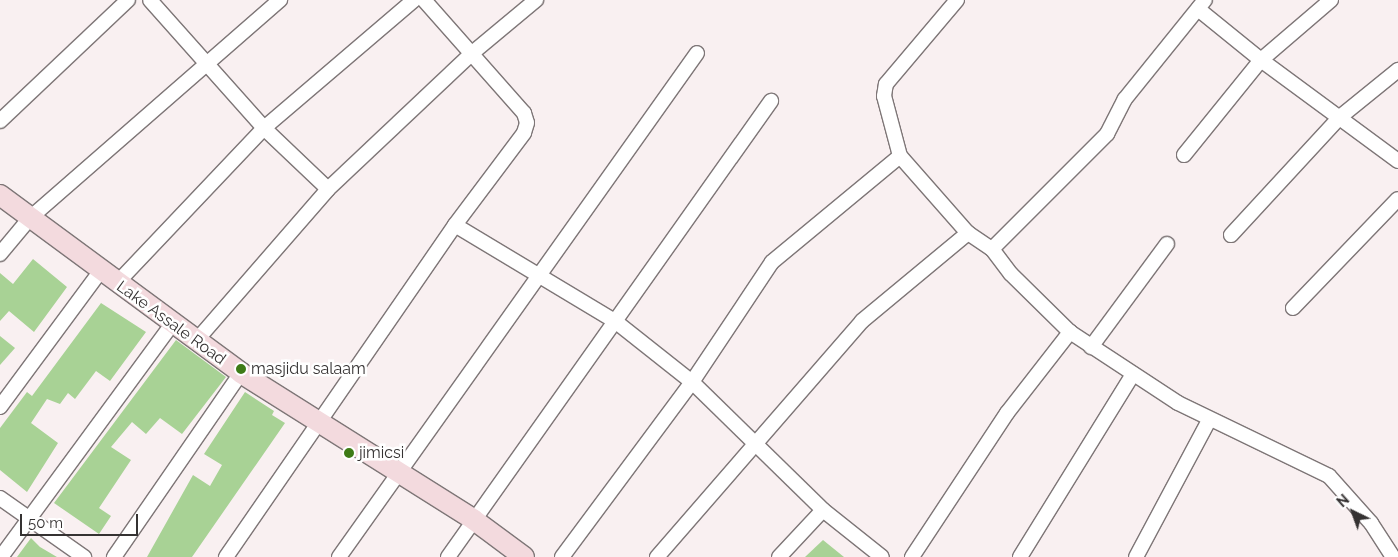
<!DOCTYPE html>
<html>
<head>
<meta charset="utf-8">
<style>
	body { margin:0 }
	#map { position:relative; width:1398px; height:557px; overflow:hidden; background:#f9f0f1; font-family:Raleway,sans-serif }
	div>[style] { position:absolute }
	.building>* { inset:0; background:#a8d295 }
	.roads { filter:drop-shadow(1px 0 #7e7677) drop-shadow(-1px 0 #7e7677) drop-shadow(0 1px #7e7677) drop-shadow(0 -1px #7e7677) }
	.street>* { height:14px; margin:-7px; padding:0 7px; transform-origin:7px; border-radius:7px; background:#fff }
	.secondary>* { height:20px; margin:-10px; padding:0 10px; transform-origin:10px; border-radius:10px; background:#f3dade }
	.dots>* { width:14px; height:14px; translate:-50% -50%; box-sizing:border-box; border:2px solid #fff; border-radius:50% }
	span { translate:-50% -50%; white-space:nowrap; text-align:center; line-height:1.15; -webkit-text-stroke:5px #fff; paint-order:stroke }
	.street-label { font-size:16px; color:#353232 }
	.poi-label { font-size:16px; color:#353232 }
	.left { translate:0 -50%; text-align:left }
	.north { position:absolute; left:1328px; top:487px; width:50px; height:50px; -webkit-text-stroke:4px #fff; paint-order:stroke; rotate:318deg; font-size:14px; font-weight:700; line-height:20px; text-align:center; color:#353232 }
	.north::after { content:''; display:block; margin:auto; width:18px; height:22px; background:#353232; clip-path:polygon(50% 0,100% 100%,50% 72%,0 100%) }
	.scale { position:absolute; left:20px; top:514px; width:118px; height:22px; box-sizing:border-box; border:2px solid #353232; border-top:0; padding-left:6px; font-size:15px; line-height:18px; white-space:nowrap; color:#353232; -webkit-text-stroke:4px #fff; paint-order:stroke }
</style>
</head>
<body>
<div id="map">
	<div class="building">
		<div style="clip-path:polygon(33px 259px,67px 287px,34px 332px,9px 311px,0 321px,0 273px,13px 284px)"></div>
		<div style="clip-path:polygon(101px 303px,146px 332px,110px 381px,96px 371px,75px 399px,68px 393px,60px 404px,47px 399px,31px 423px,58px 443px,27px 492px,0 470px,0 428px,27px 392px,32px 396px)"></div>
		<div style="clip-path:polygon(0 336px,15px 348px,0 365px)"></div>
		<div style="clip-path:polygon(176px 340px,226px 377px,182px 434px,160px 418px,146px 434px,132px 422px,111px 447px,131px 460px,99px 508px,111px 516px,99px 534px,54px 503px)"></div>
		<div style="clip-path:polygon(245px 392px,274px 411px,272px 415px,285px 423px,192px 557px,147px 557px,193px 475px,210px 486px,222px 465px,204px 454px)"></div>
		<div style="clip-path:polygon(31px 538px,40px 547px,57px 557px,17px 557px)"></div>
		<div style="clip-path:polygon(823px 540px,844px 557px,805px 557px)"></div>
	</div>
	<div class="roads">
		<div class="street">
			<div style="left:424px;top:0;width:151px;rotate:48.5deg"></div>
			<div style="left:524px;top:113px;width:10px;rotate:73deg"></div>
			<div style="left:527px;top:123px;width:10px;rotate:107deg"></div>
			<div style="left:524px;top:133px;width:115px;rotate:126.9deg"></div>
			<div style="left:455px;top:225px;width:187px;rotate:31deg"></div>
			<div style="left:615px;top:321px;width:98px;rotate:38.4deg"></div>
			<div style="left:692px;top:382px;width:183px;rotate:44.3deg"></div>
			<div style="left:823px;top:510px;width:75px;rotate:38.5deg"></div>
			<div style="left:1331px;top:0;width:92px;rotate:139.4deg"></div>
			<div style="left:1261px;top:60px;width:170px;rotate:36.4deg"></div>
			<div style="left:0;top:121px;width:176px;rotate:-43.4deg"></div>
			<div style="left:1184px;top:155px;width:122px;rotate:-51deg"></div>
			<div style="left:1261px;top:60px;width:81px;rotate:-141deg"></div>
			<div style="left:900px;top:156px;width:62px;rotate:-104.9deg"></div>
			<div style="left:884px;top:96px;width:12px;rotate:-81deg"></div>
			<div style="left:886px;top:84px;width:110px;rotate:-49.8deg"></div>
			<div style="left:328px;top:189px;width:88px;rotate:-136.4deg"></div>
			<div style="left:264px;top:128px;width:197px;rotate:-40.5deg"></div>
			<div style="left:1231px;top:235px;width:161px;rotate:-47.3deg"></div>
			<div style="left:1340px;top:117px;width:75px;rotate:-39deg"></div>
			<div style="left:992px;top:249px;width:163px;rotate:-45deg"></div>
			<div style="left:1107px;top:134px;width:39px;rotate:-63deg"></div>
			<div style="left:1125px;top:99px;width:127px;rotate:-51.1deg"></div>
			<div style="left:0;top:254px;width:47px;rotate:-50.2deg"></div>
			<div style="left:30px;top:218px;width:332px;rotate:-41.1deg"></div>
			<div style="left:117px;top:283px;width:214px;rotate:-46.5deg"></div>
			<div style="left:264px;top:128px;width:171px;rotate:-131.7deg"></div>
			<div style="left:1293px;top:308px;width:151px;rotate:-46.1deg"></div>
			<div style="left:196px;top:341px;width:201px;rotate:-49deg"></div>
			<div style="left:328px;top:189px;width:195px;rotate:-43.3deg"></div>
			<div style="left:470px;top:55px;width:86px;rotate:-39.8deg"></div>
			<div style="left:1091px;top:347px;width:128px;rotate:-53.6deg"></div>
			<div style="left:0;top:407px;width:168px;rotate:-53.5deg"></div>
			<div style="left:0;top:498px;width:103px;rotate:35.1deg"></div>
			<div style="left:1px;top:557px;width:289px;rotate:-53.7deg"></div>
			<div style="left:114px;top:557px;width:224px;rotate:-55.4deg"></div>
			<div style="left:226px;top:557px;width:403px;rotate:-55.4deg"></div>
			<div style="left:339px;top:557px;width:618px;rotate:-54.61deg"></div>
			<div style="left:448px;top:557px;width:559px;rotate:-54.69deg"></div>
			<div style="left:562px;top:557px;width:218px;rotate:-53.4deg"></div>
			<div style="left:692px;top:382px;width:144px;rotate:-56.3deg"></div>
			<div style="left:772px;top:262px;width:166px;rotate:-39.6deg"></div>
			<div style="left:900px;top:156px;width:103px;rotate:48.6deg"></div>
			<div style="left:968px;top:233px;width:29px;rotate:34deg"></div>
			<div style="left:992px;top:249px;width:31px;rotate:53deg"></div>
			<div style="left:1011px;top:274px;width:83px;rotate:44.5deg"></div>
			<div style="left:1070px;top:332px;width:129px;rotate:33.3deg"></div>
			<div style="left:1178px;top:403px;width:168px;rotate:25.8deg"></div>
			<div style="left:1329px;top:476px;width:63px;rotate:48.2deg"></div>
			<div style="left:1371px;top:523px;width:40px;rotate:57.1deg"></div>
			<div style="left:657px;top:557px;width:313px;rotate:-49deg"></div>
			<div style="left:862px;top:321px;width:138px;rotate:-39.7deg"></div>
			<div style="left:779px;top:557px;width:64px;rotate:-46.9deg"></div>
			<div style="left:912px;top:557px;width:173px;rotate:-56.6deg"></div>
			<div style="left:1007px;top:413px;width:103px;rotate:-52.1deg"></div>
			<div style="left:1020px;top:557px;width:215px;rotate:-58.3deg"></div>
			<div style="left:1136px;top:557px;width:155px;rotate:-61.9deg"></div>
		</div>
		<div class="secondary">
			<div style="left:0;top:195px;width:300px;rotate:36.4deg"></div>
			<div style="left:241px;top:373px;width:275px;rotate:32.2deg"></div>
			<div style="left:474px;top:520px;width:62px;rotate:36.5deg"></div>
		</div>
	</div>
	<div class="dots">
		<div style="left:241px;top:369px;background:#3e7b16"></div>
		<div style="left:349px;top:453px;background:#3e7b16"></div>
	</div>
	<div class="street-label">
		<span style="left:171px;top:323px;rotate:36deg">Lake Assale Road</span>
	</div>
	<div class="poi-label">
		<span class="left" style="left:251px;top:369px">masjidu salaam</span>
		<span class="left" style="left:359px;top:453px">jimicsi</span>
	</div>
	<div class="north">N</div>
	<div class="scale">50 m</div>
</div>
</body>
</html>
